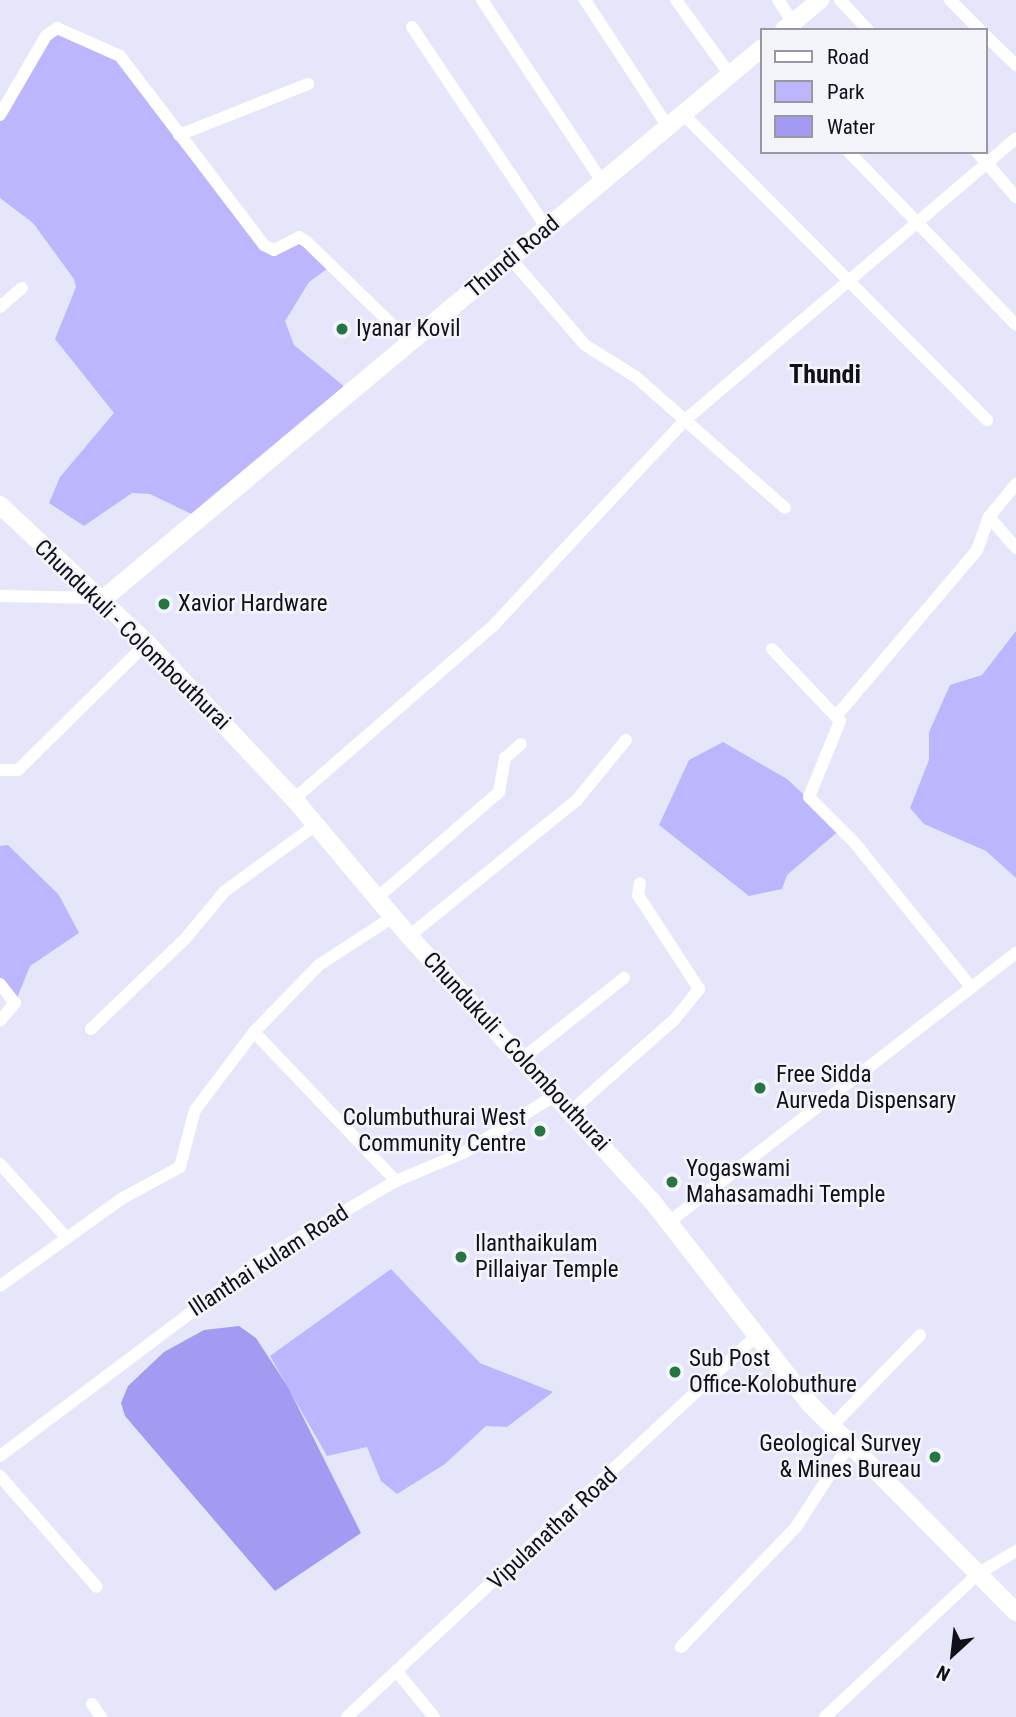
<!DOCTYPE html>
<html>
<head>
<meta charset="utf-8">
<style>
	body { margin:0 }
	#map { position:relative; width:1016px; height:1717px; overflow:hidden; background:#e6e6fa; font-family:"Roboto Condensed",sans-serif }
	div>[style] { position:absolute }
	.green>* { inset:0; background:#bbb6fe }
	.water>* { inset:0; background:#a39bf1 }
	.street>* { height:12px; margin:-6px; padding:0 6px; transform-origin:6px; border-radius:6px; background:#fff }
	.secondary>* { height:18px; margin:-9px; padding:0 9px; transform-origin:9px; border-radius:9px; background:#fff }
	.dots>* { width:19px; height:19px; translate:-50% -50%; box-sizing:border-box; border:4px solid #f4f4fb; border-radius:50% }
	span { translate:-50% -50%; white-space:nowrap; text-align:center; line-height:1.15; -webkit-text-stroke:5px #f4f4fb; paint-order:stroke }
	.street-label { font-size:23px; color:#100f1a }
	.poi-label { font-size:23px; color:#100f1a }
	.left { translate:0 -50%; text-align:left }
	.right { translate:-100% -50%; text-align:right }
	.quarter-label { font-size:26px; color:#100f1a; font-weight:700 }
	.legend { position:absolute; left:760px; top:28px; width:228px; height:126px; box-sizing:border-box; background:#f4f4fb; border:2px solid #9998a1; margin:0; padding:9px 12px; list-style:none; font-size:21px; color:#100f1a }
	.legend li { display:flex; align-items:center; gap:14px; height:35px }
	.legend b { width:35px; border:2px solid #9998a1 }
	.north { position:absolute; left:918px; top:1619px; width:70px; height:70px; -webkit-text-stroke:5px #f4f4fb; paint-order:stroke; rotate:207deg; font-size:19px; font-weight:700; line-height:28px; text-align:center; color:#100f1a }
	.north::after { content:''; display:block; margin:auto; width:24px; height:32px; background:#100f1a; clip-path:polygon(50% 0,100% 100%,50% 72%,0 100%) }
</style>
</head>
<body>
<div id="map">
	<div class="green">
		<div style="clip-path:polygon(57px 28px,120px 56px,274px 250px,299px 237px,331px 266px,309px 282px,285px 321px,294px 345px,352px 393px,202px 519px,150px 494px,132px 493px,84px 526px,49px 503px,60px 477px,114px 413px,55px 339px,76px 287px,74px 279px,33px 223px,0 198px,0 115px)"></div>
		<div style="clip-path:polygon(1016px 631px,1016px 878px,986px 851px,924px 824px,910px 808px,929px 760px,929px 732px,950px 685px,982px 675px)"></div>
		<div style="clip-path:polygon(723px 742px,787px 779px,841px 829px,787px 875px,782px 889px,749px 896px,659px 825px,689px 760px)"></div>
		<div style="clip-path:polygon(8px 845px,59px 895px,79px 933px,30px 966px,15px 1003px,0 984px,0 846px)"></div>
		<div style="clip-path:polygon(391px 1269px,480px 1363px,553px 1392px,507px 1427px,486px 1426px,445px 1464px,397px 1494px,381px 1481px,367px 1447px,327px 1456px,270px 1356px)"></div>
	</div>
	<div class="water">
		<div style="clip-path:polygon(239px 1326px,256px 1338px,288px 1387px,361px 1533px,275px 1591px,125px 1416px,121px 1403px,128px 1386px,164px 1352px,204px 1330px)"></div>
	</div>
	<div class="street">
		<div style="left:482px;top:0;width:217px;rotate:56.5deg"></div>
		<div style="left:585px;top:0;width:152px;rotate:56.8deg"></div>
		<div style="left:676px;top:0;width:92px;rotate:54.2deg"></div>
		<div style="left:778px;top:0;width:27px;rotate:56deg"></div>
		<div style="left:840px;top:0;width:41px;rotate:47deg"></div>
		<div style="left:950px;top:0;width:42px;rotate:45deg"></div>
		<div style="left:412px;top:27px;width:243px;rotate:56.2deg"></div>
		<div style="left:986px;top:36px;width:42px;rotate:44deg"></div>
		<div style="left:0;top:115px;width:91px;rotate:-59.8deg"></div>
		<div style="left:46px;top:36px;width:14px;rotate:-36deg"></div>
		<div style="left:57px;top:28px;width:69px;rotate:24deg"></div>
		<div style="left:120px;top:56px;width:238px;rotate:52.7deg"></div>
		<div style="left:264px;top:245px;width:11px;rotate:27deg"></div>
		<div style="left:274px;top:250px;width:28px;rotate:-27deg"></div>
		<div style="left:299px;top:237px;width:9px;rotate:32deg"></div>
		<div style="left:307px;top:242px;width:144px;rotate:44.2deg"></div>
		<div style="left:687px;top:118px;width:426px;rotate:45.2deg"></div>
		<div style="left:179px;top:135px;width:139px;rotate:-21.6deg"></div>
		<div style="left:849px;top:152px;width:240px;rotate:46deg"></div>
		<div style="left:977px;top:152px;width:60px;rotate:49.1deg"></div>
		<div style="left:511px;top:259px;width:113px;rotate:49.3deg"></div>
		<div style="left:585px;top:345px;width:60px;rotate:32.1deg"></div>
		<div style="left:636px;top:377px;width:198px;rotate:41.3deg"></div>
		<div style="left:0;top:307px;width:29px;rotate:-41deg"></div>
		<div style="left:1016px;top:484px;width:43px;rotate:129.3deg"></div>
		<div style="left:989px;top:517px;width:41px;rotate:48.9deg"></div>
		<div style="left:0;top:596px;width:101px;rotate:1.1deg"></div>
		<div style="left:772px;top:649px;width:99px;rotate:46.6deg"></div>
		<div style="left:840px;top:721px;width:82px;rotate:112.2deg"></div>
		<div style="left:809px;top:797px;width:64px;rotate:45deg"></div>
		<div style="left:854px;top:842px;width:186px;rotate:51.1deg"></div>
		<div style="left:838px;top:714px;width:215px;rotate:-49.7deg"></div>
		<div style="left:977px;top:550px;width:35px;rotate:-70deg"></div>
		<div style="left:0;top:770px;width:18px"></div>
		<div style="left:18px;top:770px;width:181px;rotate:-44.6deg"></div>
		<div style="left:294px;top:799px;width:264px;rotate:-41deg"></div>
		<div style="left:493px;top:626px;width:280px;rotate:-47deg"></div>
		<div style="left:684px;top:421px;width:436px;rotate:-40.4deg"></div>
		<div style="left:377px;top:898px;width:162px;rotate:-41deg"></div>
		<div style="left:499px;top:792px;width:35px;rotate:-80deg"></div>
		<div style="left:505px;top:758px;width:21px;rotate:-41deg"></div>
		<div style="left:409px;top:936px;width:215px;rotate:-39deg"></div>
		<div style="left:576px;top:801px;width:79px;rotate:-50.7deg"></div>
		<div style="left:0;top:984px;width:24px;rotate:52deg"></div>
		<div style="left:15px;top:1003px;width:23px;rotate:130deg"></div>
		<div style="left:91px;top:1029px;width:130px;rotate:-43.8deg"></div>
		<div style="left:185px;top:939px;width:62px;rotate:-50.2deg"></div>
		<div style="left:225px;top:891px;width:112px;rotate:-36deg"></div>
		<div style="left:254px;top:1032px;width:206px;rotate:46.4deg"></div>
		<div style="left:523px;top:1058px;width:129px;rotate:-38.4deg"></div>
		<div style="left:571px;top:1111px;width:137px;rotate:-41.5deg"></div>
		<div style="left:674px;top:1020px;width:40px;rotate:-51deg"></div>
		<div style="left:699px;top:989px;width:112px;rotate:-123deg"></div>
		<div style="left:638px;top:895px;width:12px;rotate:-81deg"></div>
		<div style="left:0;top:1164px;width:98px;rotate:47.9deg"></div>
		<div style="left:669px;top:1222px;width:439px;rotate:-37.8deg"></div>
		<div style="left:0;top:1286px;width:149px;rotate:-35.7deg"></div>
		<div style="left:121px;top:1199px;width:67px;rotate:-28.5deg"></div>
		<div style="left:180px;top:1167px;width:59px;rotate:-75.3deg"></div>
		<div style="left:195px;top:1110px;width:98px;rotate:-52.9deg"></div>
		<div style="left:254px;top:1032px;width:93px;rotate:-45.9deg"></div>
		<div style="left:319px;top:965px;width:88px;rotate:-33deg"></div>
		<div style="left:831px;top:1427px;width:128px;rotate:-45.9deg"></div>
		<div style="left:0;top:1456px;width:325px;rotate:-36.9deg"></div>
		<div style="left:260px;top:1261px;width:158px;rotate:-30.5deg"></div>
		<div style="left:396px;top:1181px;width:75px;rotate:-22.8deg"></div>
		<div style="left:465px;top:1152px;width:109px;rotate:-32.2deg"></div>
		<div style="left:0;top:1476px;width:147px;rotate:48.9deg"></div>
		<div style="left:681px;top:1647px;width:166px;rotate:-46.2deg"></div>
		<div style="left:796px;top:1527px;width:98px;rotate:-57.1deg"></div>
		<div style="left:398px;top:1673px;width:57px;rotate:50.7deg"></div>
		<div style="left:92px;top:1704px;width:16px;rotate:55deg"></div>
		<div style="left:347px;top:1717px;width:558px;rotate:-42.96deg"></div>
		<div style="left:825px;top:1717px;width:211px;rotate:-43.1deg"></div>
		<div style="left:979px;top:1573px;width:43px;rotate:-30.7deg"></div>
	</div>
	<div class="secondary">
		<div style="left:784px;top:30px;width:47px;rotate:-39.8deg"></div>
		<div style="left:0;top:505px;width:202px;rotate:43.2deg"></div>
		<div style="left:147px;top:643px;width:214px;rotate:46.7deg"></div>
		<div style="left:294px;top:799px;width:179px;rotate:50deg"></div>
		<div style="left:409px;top:936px;width:360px;rotate:47.5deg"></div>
		<div style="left:652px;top:1201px;width:259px;rotate:52.1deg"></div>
		<div style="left:811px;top:1405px;width:291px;rotate:45.3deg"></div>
		<div style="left:102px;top:600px;width:860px;rotate:-39.91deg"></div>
	</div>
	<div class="dots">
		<div style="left:342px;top:329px;background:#287544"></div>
		<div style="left:164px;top:604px;background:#287544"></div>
		<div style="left:760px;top:1088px;background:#287544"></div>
		<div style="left:540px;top:1131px;background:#287544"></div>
		<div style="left:672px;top:1182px;background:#287544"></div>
		<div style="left:461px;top:1257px;background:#287544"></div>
		<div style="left:675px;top:1372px;background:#287544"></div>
		<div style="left:935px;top:1457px;background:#287544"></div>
	</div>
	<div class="street-label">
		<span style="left:513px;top:257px;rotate:-40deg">Thundi Road</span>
		<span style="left:132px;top:635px;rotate:44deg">Chundukuli - Colombouthurai</span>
		<span style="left:516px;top:1052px;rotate:47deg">Chundukuli - Colombouthurai</span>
		<span style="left:269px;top:1261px;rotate:-33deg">Illanthai kulam Road</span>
		<span style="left:553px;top:1529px;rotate:-43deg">Vipulanathar Road</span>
	</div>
	<div class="poi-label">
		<span class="left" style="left:356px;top:329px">Iyanar Kovil</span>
		<span class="left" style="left:178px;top:604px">Xavior Hardware</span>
		<span class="left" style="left:776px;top:1088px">Free Sidda<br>Aurveda Dispensary</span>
		<span class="right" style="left:526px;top:1131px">Columbuthurai West<br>Community Centre</span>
		<span class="left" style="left:686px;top:1182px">Yogaswami<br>Mahasamadhi Temple</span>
		<span class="left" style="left:475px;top:1257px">Ilanthaikulam<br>Pillaiyar Temple</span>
		<span class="left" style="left:689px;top:1372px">Sub Post<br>Office-Kolobuthure</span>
		<span class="right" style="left:921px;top:1457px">Geological Survey<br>&amp; Mines Bureau</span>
	</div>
	<div class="quarter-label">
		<span style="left:825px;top:375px">Thundi</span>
	</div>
	<ul class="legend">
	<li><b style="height:9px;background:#fff"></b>Road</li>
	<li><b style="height:19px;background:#bbb6fe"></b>Park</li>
	<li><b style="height:19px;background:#a39bf1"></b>Water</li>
	</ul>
	<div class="north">N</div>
</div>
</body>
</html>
